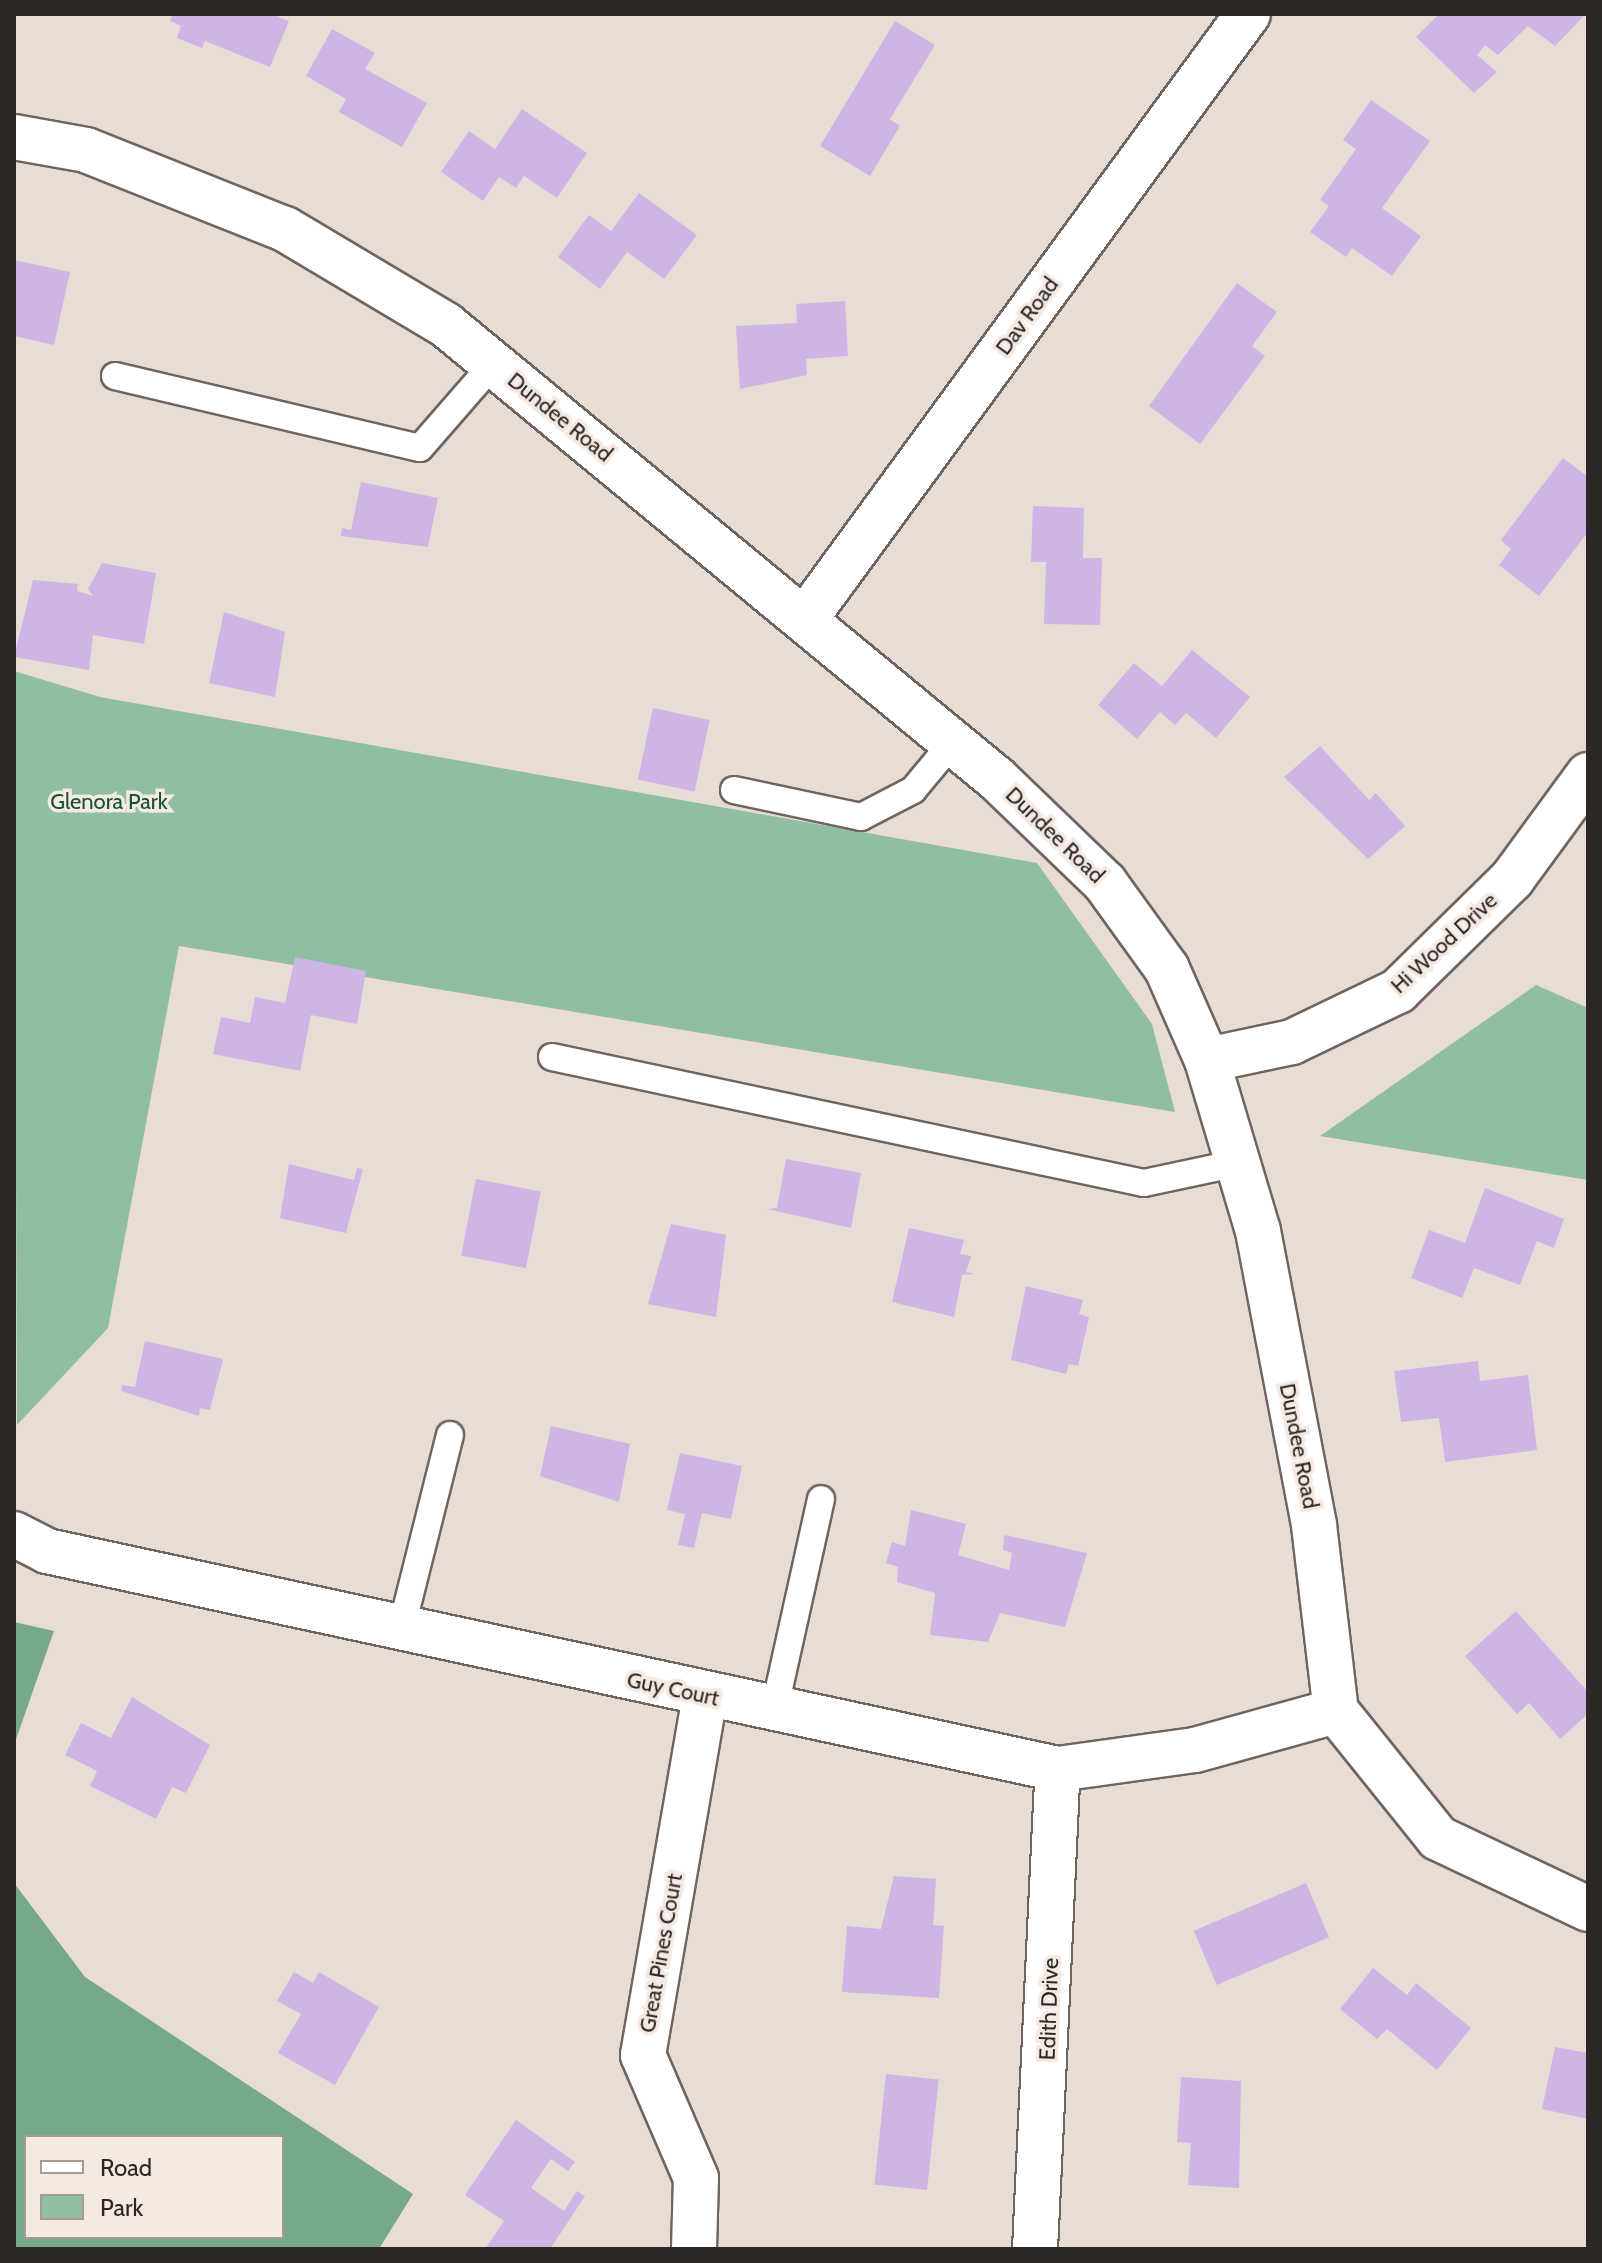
<!DOCTYPE html>
<html>
<head>
<meta charset="utf-8">
<style>
	body { margin:0 }
	#map { position:relative; width:1602px; height:2263px; overflow:hidden; background:#e8dcd5; font-family:Cabin,sans-serif }
	div>[style] { position:absolute }
	.green>* { inset:0; background:#8fbea3 }
	.forest>* { inset:0; background:#76a98c }
	.building>* { inset:0; background:#cdb6e5; transform-origin:0 0 }
	.roads { filter:drop-shadow(2px 0 #6f655f) drop-shadow(-2px 0 #6f655f) drop-shadow(0 2px #6f655f) drop-shadow(0 -2px #6f655f) }
	.lane>* { height:26px; margin:-13px; padding:0 13px; transform-origin:13px; border-radius:13px; background:#fff }
	.street>* { height:44px; margin:-22px; padding:0 22px; transform-origin:22px; border-radius:22px; background:#fff }
	span { translate:-50% -50%; white-space:nowrap; text-align:center; line-height:1.15; -webkit-text-stroke:7px #f5e9e2; paint-order:stroke }
	.street-label { font-size:22px; color:#2c2725 }
	.park-label { font-size:22px; color:#135236 }
	.frame { position:absolute; inset:0; border:16px solid #2c2725; pointer-events:none }
	.legend { position:absolute; left:24px; top:2135px; width:260px; height:104px; box-sizing:border-box; background:#f5e9e2; border:2px solid #a59b96; margin:0; padding:10px 14px; list-style:none; font-size:24px; color:#2c2725 }
	.legend li { display:flex; align-items:center; gap:16px; height:40px }
	.legend b { width:40px; border:2px solid #a59b96 }
</style>
</head>
<body>
<div id="map">
	<div class="green">
		<div style="clip-path:polygon(14px 671px,100px 697px,1037px 863px,1152px 1024px,1175px 1112px,179px 946px,108px 1328px,17px 1425px)"></div>
		<div style="clip-path:polygon(1536px 985px,1588px 1008px,1588px 1180px,1320px 1136px)"></div>
	</div>
	<div class="forest">
		<div style="clip-path:polygon(14px 1622px,54px 1631px,14px 1745px)"></div>
		<div style="clip-path:polygon(evenodd,14px 1883px,85px 1977px,413px 2194px,379px 2249px,14px 2249px,14px 1883px,26px 2137px,282px 2137px,282px 2237px,26px 2237px,26px 2137px)"></div>
	</div>
	<div class="building">
		<div style="clip-path:polygon(173px 14px,271px 14px,289px 21px,270px 67px,205px 41px,202px 48px,177px 38px,181px 26px,170px 21px)"></div>
		<div style="clip-path:polygon(1439px 14px,1586px 14px,1555px 46px,1528px 26px,1498px 55px,1485px 45px,1477px 55px,1497px 72px,1474px 93px,1416px 37px)"></div>
		<div style="clip-path:polygon(895px 21px,935px 45px,890px 119px,900px 126px,870px 176px,820px 146px)"></div>
		<div style="clip-path:polygon(332px 29px,375px 53px,365px 69px,427px 103px,402px 147px,339px 112px,346px 99px,306px 76px)"></div>
		<div style="clip-path:polygon(1371px 100px,1430px 141px,1382px 208px,1421px 236px,1392px 276px,1352px 248px,1346px 257px,1310px 232px,1329px 206px,1320px 200px,1356px 149px,1343px 140px)"></div>
		<div style="clip-path:polygon(522px 109px,587px 153px,557px 198px,524px 176px,516px 188px,499px 177px,483px 201px,441px 172px,469px 131px,495px 149px)"></div>
		<div style="clip-path:polygon(639px 193px,697px 235px,664px 279px,627px 252px,600px 289px,558px 257px,589px 215px,611px 231px)"></div>
		<div style="clip-path:polygon(14px 260px,70px 272px,54px 345px,14px 336px)"></div>
		<div style="clip-path:polygon(1237px 283px,1277px 312px,1252px 346px,1265px 356px,1200px 444px,1149px 406px)"></div>
		<div style="clip-path:polygon(845px 301px,848px 356px,806px 359px,807px 375px,740px 389px,736px 326px,797px 323px,796px 304px)"></div>
		<div style="clip-path:polygon(1563px 458px,1588px 477px,1588px 532px,1539px 596px,1499px 565px,1511px 549px,1501px 540px)"></div>
		<div style="clip-path:polygon(361px 482px,438px 498px,428px 547px,341px 536px,342px 528px,351px 530px)"></div>
		<div style="clip-path:polygon(1033px 506px,1084px 508px,1083px 558px,1102px 558px,1100px 625px,1044px 624px,1046px 562px,1031px 562px)"></div>
		<div style="clip-path:polygon(102px 563px,156px 573px,144px 644px,93px 635px,89px 670px,14px 657px,33px 580px,78px 584px,77px 591px,93px 596px,88px 589px)"></div>
		<div style="clip-path:polygon(224px 612px,285px 632px,275px 697px,209px 683px)"></div>
		<div style="clip-path:polygon(1192px 650px,1250px 697px,1216px 738px,1186px 713px,1175px 725px,1160px 712px,1137px 739px,1098px 705px,1134px 663px,1162px 686px)"></div>
		<div style="left:653px;top:708px;width:58px;height:73px;rotate:12deg"></div>
		<div style="clip-path:polygon(1320px 746px,1369px 800px,1376px 793px,1405px 826px,1368px 859px,1284px 777px)"></div>
		<div style="clip-path:polygon(295px 957px,366px 971px,357px 1024px,311px 1015px,300px 1071px,213px 1054px,221px 1017px,250px 1023px,255px 997px,285px 1003px)"></div>
		<div style="clip-path:polygon(786px 1159px,861px 1173px,851px 1228px,767px 1209px,777px 1208px)"></div>
		<div style="clip-path:polygon(289px 1164px,354px 1180px,357px 1168px,363px 1169px,346px 1233px,280px 1218px)"></div>
		<div style="left:476px;top:1179px;width:66px;height:78px;rotate:11deg"></div>
		<div style="clip-path:polygon(1485px 1188px,1564px 1219px,1554px 1248px,1537px 1241px,1520px 1285px,1474px 1268px,1462px 1298px,1411px 1278px,1429px 1230px,1465px 1243px)"></div>
		<div style="clip-path:polygon(671px 1224px,726px 1235px,716px 1317px,648px 1304px)"></div>
		<div style="clip-path:polygon(909px 1228px,964px 1240px,960px 1254px,971px 1256px,966px 1272px,974px 1274px,962px 1275px,954px 1317px,892px 1302px)"></div>
		<div style="clip-path:polygon(1026px 1286px,1083px 1300px,1079px 1314px,1089px 1317px,1078px 1366px,1069px 1364px,1066px 1374px,1011px 1360px)"></div>
		<div style="clip-path:polygon(145px 1341px,223px 1359px,210px 1410px,200px 1408px,199px 1416px,121px 1391px,122px 1385px,135px 1387px)"></div>
		<div style="clip-path:polygon(1478px 1361px,1480px 1381px,1528px 1375px,1537px 1450px,1445px 1462px,1439px 1418px,1401px 1422px,1394px 1371px)"></div>
		<div style="clip-path:polygon(551px 1426px,630px 1444px,619px 1502px,540px 1476px)"></div>
		<div style="clip-path:polygon(680px 1453px,742px 1466px,731px 1519px,702px 1513px,694px 1548px,678px 1545px,685px 1514px,667px 1510px)"></div>
		<div style="clip-path:polygon(911px 1510px,966px 1524px,958px 1555px,1009px 1570px,1012px 1553px,1003px 1550px,1004px 1535px,1087px 1553px,1065px 1627px,1000px 1613px,988px 1642px,930px 1635px,935px 1593px,897px 1582px,898px 1567px,886px 1563px,892px 1542px,905px 1546px)"></div>
		<div style="clip-path:polygon(1516px 1611px,1588px 1692px,1588px 1714px,1560px 1739px,1529px 1703px,1517px 1714px,1465px 1656px)"></div>
		<div style="clip-path:polygon(132px 1697px,210px 1745px,186px 1793px,172px 1787px,156px 1819px,90px 1786px,97px 1771px,65px 1755px,81px 1723px,111px 1738px)"></div>
		<div style="clip-path:polygon(894px 1876px,936px 1879px,933px 1925px,944px 1926px,939px 1998px,842px 1992px,847px 1926px,881px 1929px)"></div>
		<div style="left:1306px;top:1883px;width:59px;height:122px;rotate:67deg"></div>
		<div style="clip-path:polygon(1373px 1968px,1407px 1995px,1416px 1983px,1471px 2028px,1437px 2070px,1387px 2029px,1377px 2039px,1340px 2009px)"></div>
		<div style="clip-path:polygon(294px 1972px,313px 1983px,319px 1972px,379px 2007px,335px 2085px,278px 2053px,301px 2014px,277px 2001px)"></div>
		<div style="clip-path:polygon(1555px 2047px,1588px 2053px,1588px 2119px,1542px 2109px)"></div>
		<div style="left:886px;top:2074px;width:53px;height:111px;rotate:6deg"></div>
		<div style="clip-path:polygon(1181px 2077px,1241px 2081px,1239px 2188px,1188px 2185px,1191px 2143px,1177px 2142px)"></div>
		<div style="clip-path:polygon(516px 2120px,575px 2162px,568px 2171px,551px 2159px,531px 2188px,564px 2211px,577px 2191px,585px 2196px,550px 2249px,485px 2249px,504px 2221px,465px 2195px)"></div>
	</div>
	<div class="roads">
		<div class="lane">
			<div style="left:115px;top:376px;width:313px;rotate:13.3deg"></div>
			<div style="left:420px;top:448px;width:113px;rotate:-49deg"></div>
			<div style="left:734px;top:790px;width:130px;rotate:12deg"></div>
			<div style="left:861px;top:817px;width:59px;rotate:-27.4deg"></div>
			<div style="left:913px;top:790px;width:62px;rotate:-50.2deg"></div>
			<div style="left:552px;top:1057px;width:605px;rotate:12.02deg"></div>
			<div style="left:1144px;top:1183px;width:96px;rotate:-12deg"></div>
			<div style="left:401px;top:1630px;width:201px;rotate:-75.9deg"></div>
			<div style="left:774px;top:1711px;width:217px;rotate:-77.5deg"></div>
		</div>
		<div class="street">
			<div style="left:14px;top:137px;width:73px;rotate:10.2deg"></div>
			<div style="left:86px;top:150px;width:214px;rotate:21.7deg"></div>
			<div style="left:285px;top:229px;width:187px;rotate:30.8deg"></div>
			<div style="left:446px;top:325px;width:714px;rotate:39.49deg"></div>
			<div style="left:997px;top:779px;width:150px;rotate:43.9deg"></div>
			<div style="left:1105px;top:883px;width:106px;rotate:54.2deg"></div>
			<div style="left:1167px;top:969px;width:99px;rotate:66.3deg"></div>
			<div style="left:1207px;top:1060px;width:178px;rotate:73.4deg"></div>
			<div style="left:1258px;top:1231px;width:299px;rotate:79.2deg"></div>
			<div style="left:1314px;top:1525px;width:187px;rotate:83.3deg"></div>
			<div style="left:1336px;top:1711px;width:163px;rotate:51.2deg"></div>
			<div style="left:1438px;top:1838px;width:166px;rotate:25.3deg"></div>
			<div style="left:805px;top:619px;width:750px;rotate:-53.79deg"></div>
			<div style="left:1207px;top:1060px;width:87px;rotate:-12deg"></div>
			<div style="left:1292px;top:1042px;width:118px;rotate:-25.7deg"></div>
			<div style="left:1398px;top:991px;width:160px;rotate:-44.5deg"></div>
			<div style="left:1512px;top:879px;width:129px;rotate:-53.8deg"></div>
			<div style="left:14px;top:1534px;width:37px;rotate:27deg"></div>
			<div style="left:47px;top:1551px;width:1034px;rotate:12.17deg"></div>
			<div style="left:1058px;top:1769px;width:138px;rotate:-7.9deg"></div>
			<div style="left:1195px;top:1750px;width:146px;rotate:-15.5deg"></div>
			<div style="left:694px;top:2249px;width:71px;rotate:-88.4deg"></div>
			<div style="left:696px;top:2178px;width:134px;rotate:-113.3deg"></div>
			<div style="left:643px;top:2055px;width:363px;rotate:-80.2deg"></div>
			<div style="left:1035px;top:2249px;width:481px;rotate:-87.3deg"></div>
		</div>
	</div>
	<div class="street-label">
		<span style="left:1027px;top:316px;rotate:-54deg">Dav Road</span>
		<span style="left:560px;top:417px;rotate:39deg">Dundee Road</span>
		<span style="left:1055px;top:835px;rotate:44deg">Dundee Road</span>
		<span style="left:1444px;top:943px;rotate:-43deg">Hi Wood Drive</span>
		<span style="left:1299px;top:1446px;rotate:79deg">Dundee Road</span>
		<span style="left:673px;top:1689px;rotate:12deg">Guy Court</span>
		<span style="left:661px;top:1953px;rotate:-80deg">Great Pines Court</span>
		<span style="left:1049px;top:2009px;rotate:-88deg">Edith Drive</span>
	</div>
	<div class="park-label">
		<span style="left:109px;top:802px">Glenora Park</span>
	</div>
	<div class="frame"></div>
	<ul class="legend">
	<li><b style="height:10px;background:#fff"></b>Road</li>
	<li><b style="height:22px;background:#8fbea3"></b>Park</li>
	</ul>
</div>
</body>
</html>
